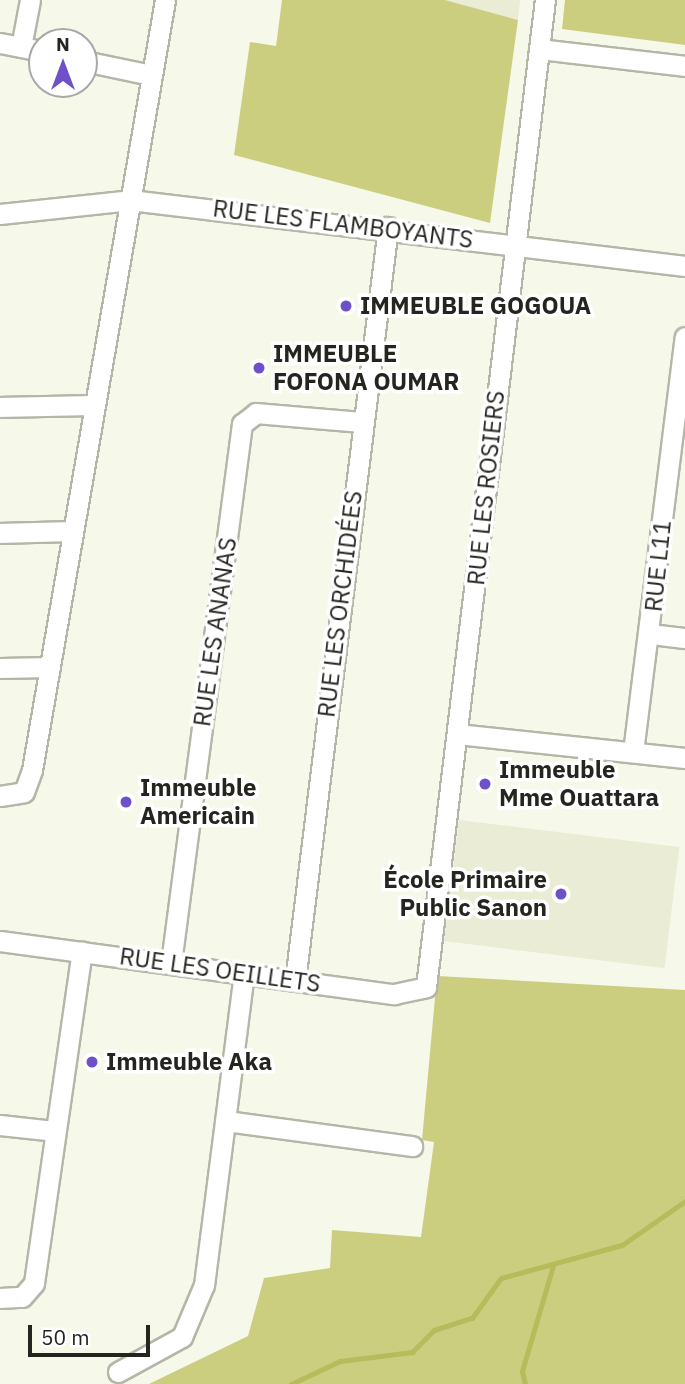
<!DOCTYPE html>
<html>
<head>
<meta charset="utf-8">
<style>
	body { margin:0 }
	#map { position:relative; width:685px; height:1384px; overflow:hidden; background:#f6f8e9; font-family:"IBM Plex Sans",sans-serif }
	div>[style] { position:absolute }
	.built>* { inset:0; background:#eaecd6; transform-origin:0 0 }
	.green>* { inset:0; background:#cbce7f }
	.stream>* { height:5px; margin:-2.5px; padding:0 2.5px; transform-origin:2.5px; border-radius:2.5px; background:#b8bb5b }
	.roads { filter:drop-shadow(2px 0 #b5b6a8) drop-shadow(-2px 0 #b5b6a8) drop-shadow(0 2px #b5b6a8) drop-shadow(0 -2px #b5b6a8) }
	.minor>* { height:19px; margin:-9.5px; padding:0 9.5px; transform-origin:9.5px; border-radius:9.5px; background:#fff }
	.dots>* { width:19px; height:19px; translate:-50% -50%; box-sizing:border-box; border:4px solid #fff; border-radius:50% }
	span { translate:-50% -50%; white-space:nowrap; text-align:center; line-height:1.15; -webkit-text-stroke:7px #fff; paint-order:stroke }
	.street-label { font-size:24px; color:#252520 }
	.poi-label { font-size:24px; color:#252520; font-weight:700 }
	.left { translate:0 -50%; text-align:left }
	.right { translate:-100% -50%; text-align:right }
	.north { position:absolute; left:28px; top:28px; width:70px; height:70px; box-sizing:border-box; background:#fff; border:2px solid #a8a8a6; border-radius:50%; rotate:0deg; font-size:19px; font-weight:700; line-height:28px; text-align:center; color:#252520 }
	.north::after { content:''; display:block; margin:auto; width:24px; height:32px; background:#6e50c9; clip-path:polygon(50% 0,100% 100%,50% 72%,0 100%) }
	.scale { position:absolute; left:28px; top:1325px; width:122px; height:32px; box-sizing:border-box; border:4px solid #252520; border-top:0; padding-left:9px; font-size:21px; line-height:24px; white-space:nowrap; color:#252520; -webkit-text-stroke:5px #fff; paint-order:stroke }
</style>
</head>
<body>
<div id="map">
	<div class="built">
		<div style="clip-path:polygon(445px 0,520px 0,518px 20px)"></div>
		<div style="left:459px;top:820px;width:222px;height:122px;rotate:7deg"></div>
	</div>
	<div class="green">
		<div style="clip-path:polygon(282px 0,445px 0,518px 20px,490px 223px,234px 155px,250px 42px,276px 46px)"></div>
		<div style="clip-path:polygon(565px 0,685px 0,685px 45px,562px 29px)"></div>
		<div style="clip-path:polygon(437px 976px,685px 990px,685px 1384px,149px 1384px,248px 1336px,264px 1278px,330px 1268px,332px 1230px,421px 1237px,434px 1142px,422px 1140px)"></div>
	</div>
	<div class="stream">
		<div style="left:291px;top:1384px;width:54px;rotate:-25.1deg"></div>
		<div style="left:340px;top:1361px;width:73px;rotate:-7.1deg"></div>
		<div style="left:412px;top:1352px;width:31px;rotate:-45deg"></div>
		<div style="left:434px;top:1330px;width:40px;rotate:-18deg"></div>
		<div style="left:472px;top:1318px;width:49px;rotate:-54.1deg"></div>
		<div style="left:501px;top:1278px;width:125px;rotate:-15.3deg"></div>
		<div style="left:622px;top:1245px;width:77px;rotate:-34.9deg"></div>
		<div style="left:525px;top:1384px;width:13px;rotate:-103deg"></div>
		<div style="left:522px;top:1371px;width:109px;rotate:-73.6deg"></div>
	</div>
	<div class="roads">
		<div class="minor">
			<div style="left:0;top:43px;width:43px;rotate:10.8deg"></div>
			<div style="left:21px;top:47px;width:48px;rotate:-79.2deg"></div>
			<div style="left:539px;top:49px;width:147px;rotate:6.6deg"></div>
			<div style="left:84px;top:61px;width:68px;rotate:11.8deg"></div>
			<div style="left:0;top:214px;width:131px;rotate:-6.1deg"></div>
			<div style="left:130px;top:200px;width:559px;rotate:6.78deg"></div>
			<div style="left:0;top:407px;width:95px;rotate:-1.2deg"></div>
			<div style="left:0;top:533px;width:72px;rotate:-1.6deg"></div>
			<div style="left:651px;top:634px;width:34px;rotate:7deg"></div>
			<div style="left:0;top:668px;width:50px;rotate:-1.1deg"></div>
			<div style="left:457px;top:734px;width:229px;rotate:6deg"></div>
			<div style="left:633px;top:752px;width:418px;rotate:-82.9deg"></div>
			<div style="left:0;top:796px;width:24px;rotate:-9deg"></div>
			<div style="left:24px;top:792px;width:23px;rotate:-70deg"></div>
			<div style="left:32px;top:770px;width:781px;rotate:-80.2deg"></div>
			<div style="left:0;top:941px;width:398px;rotate:7.7deg"></div>
			<div style="left:394px;top:994px;width:33px;rotate:-12deg"></div>
			<div style="left:426px;top:987px;width:994px;rotate:-83.13deg"></div>
			<div style="left:171px;top:963px;width:544px;rotate:-82.5deg"></div>
			<div style="left:242px;top:424px;width:18px;rotate:-38deg"></div>
			<div style="left:256px;top:413px;width:105px;rotate:4.9deg"></div>
			<div style="left:295px;top:981px;width:760px;rotate:-82.97deg"></div>
			<div style="left:226px;top:1121px;width:188px;rotate:7.7deg"></div>
			<div style="left:0;top:1125px;width:54px;rotate:6.3deg"></div>
			<div style="left:0;top:1298px;width:22px;rotate:-3deg"></div>
			<div style="left:22px;top:1297px;width:18px;rotate:-49deg"></div>
			<div style="left:34px;top:1283px;width:335px;rotate:-81.8deg"></div>
			<div style="left:118px;top:1372px;width:73px;rotate:-28.7deg"></div>
			<div style="left:182px;top:1337px;width:56px;rotate:-67.1deg"></div>
			<div style="left:204px;top:1285px;width:315px;rotate:-82.7deg"></div>
		</div>
	</div>
	<div class="dots">
		<div style="left:346px;top:306px;background:#6e50c9"></div>
		<div style="left:259px;top:368px;background:#6e50c9"></div>
		<div style="left:485px;top:784px;background:#6e50c9"></div>
		<div style="left:126px;top:802px;background:#6e50c9"></div>
		<div style="left:561px;top:894px;background:#6e50c9"></div>
		<div style="left:92px;top:1062px;background:#6e50c9"></div>
	</div>
	<div class="street-label">
		<span style="left:343px;top:224px;rotate:7deg">RUE LES FLAMBOYANTS</span>
		<span style="left:486px;top:488px;rotate:-84deg">RUE LES ROSIERS</span>
		<span style="left:658px;top:566px;rotate:-84deg">RUE L11</span>
		<span style="left:340px;top:604px;rotate:-83deg">RUE LES ORCHIDÉES</span>
		<span style="left:215px;top:632px;rotate:-82deg">RUE LES ANANAS</span>
		<span style="left:220px;top:970px;rotate:8deg">RUE LES OEILLETS</span>
	</div>
	<div class="poi-label">
		<span class="left" style="left:360px;top:306px">IMMEUBLE GOGOUA</span>
		<span class="left" style="left:273px;top:368px">IMMEUBLE<br>FOFONA OUMAR</span>
		<span class="left" style="left:499px;top:784px">Immeuble<br>Mme Ouattara</span>
		<span class="left" style="left:140px;top:802px">Immeuble<br>Americain</span>
		<span class="right" style="left:547px;top:894px">École Primaire<br>Public Sanon</span>
		<span class="left" style="left:106px;top:1062px">Immeuble Aka</span>
	</div>
	<div class="north">N</div>
	<div class="scale">50 m</div>
</div>
</body>
</html>
